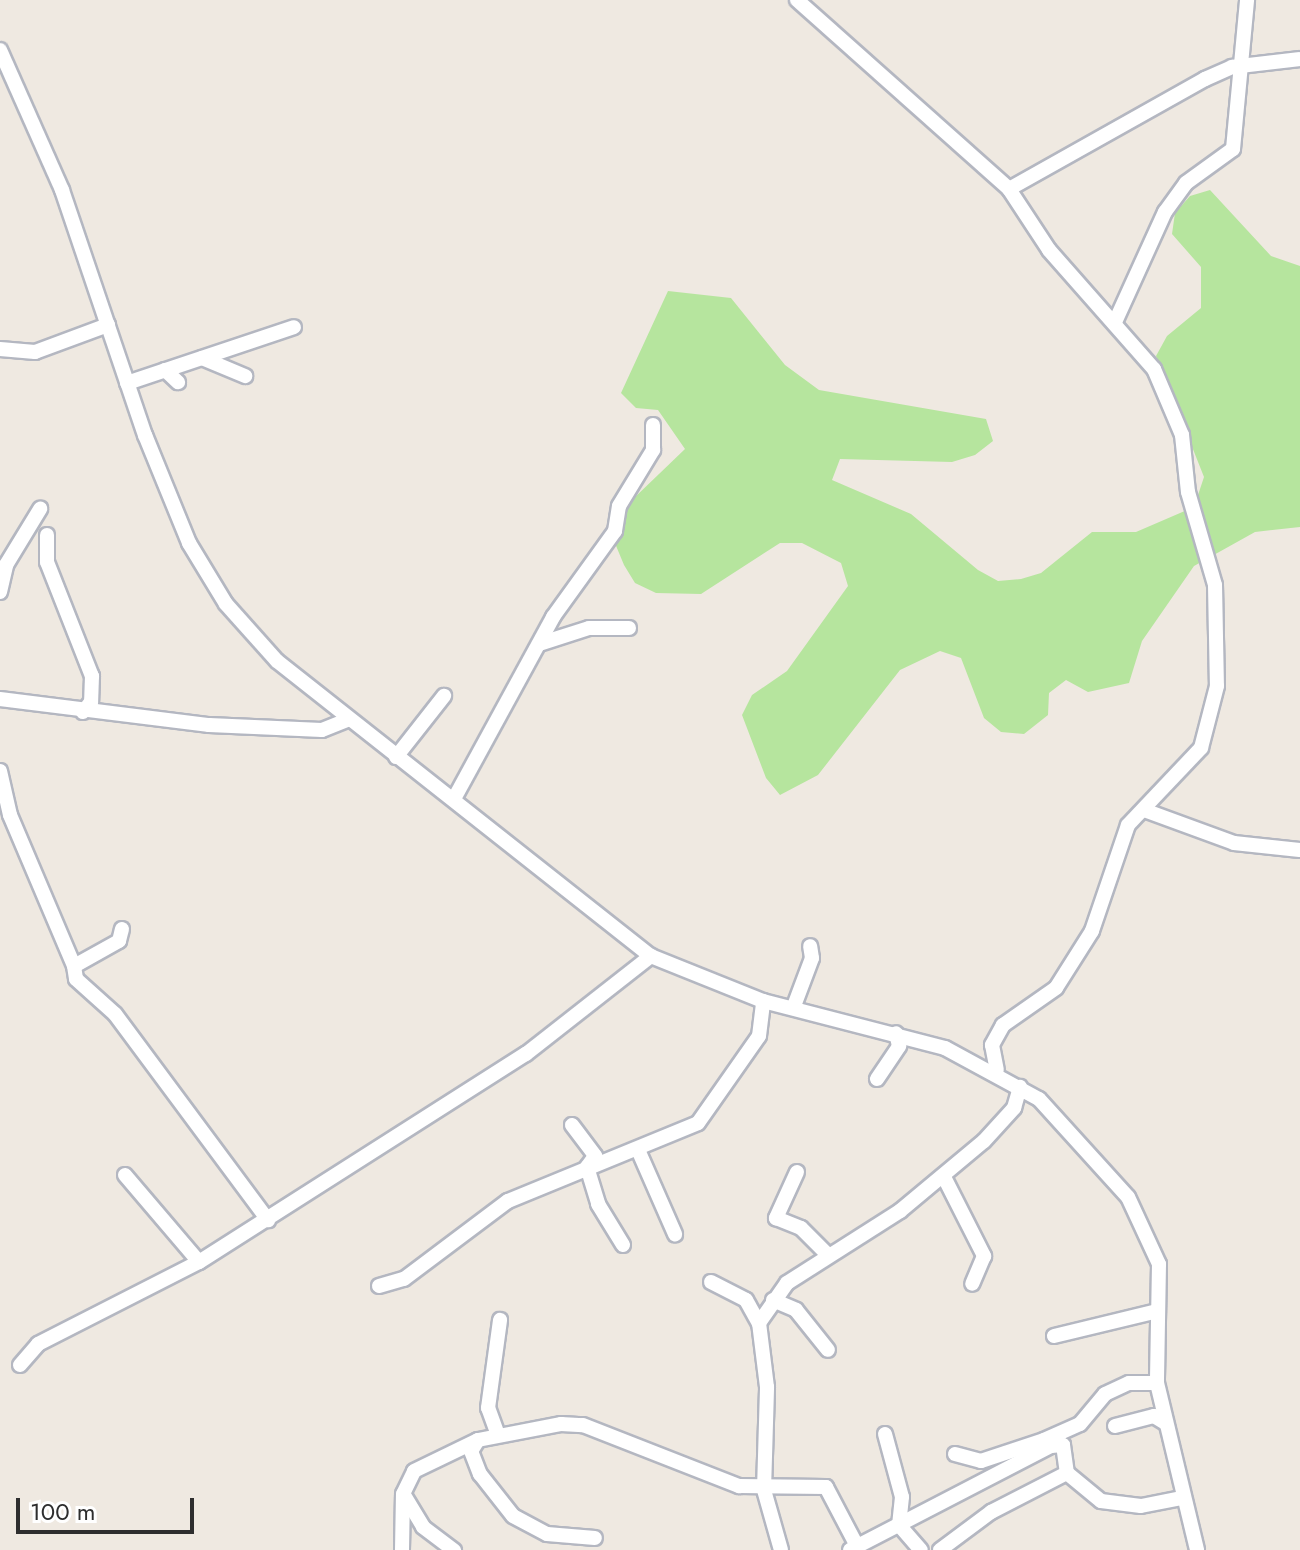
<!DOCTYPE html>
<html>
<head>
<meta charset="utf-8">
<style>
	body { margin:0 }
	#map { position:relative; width:1300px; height:1550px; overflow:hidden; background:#efe9e1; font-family:Jost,sans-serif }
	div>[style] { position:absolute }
	.green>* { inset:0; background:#b6e59e }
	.roads { filter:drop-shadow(2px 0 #b4b7c1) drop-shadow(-2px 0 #b4b7c1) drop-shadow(0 2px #b4b7c1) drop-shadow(0 -2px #b4b7c1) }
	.minor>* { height:14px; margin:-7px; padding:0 7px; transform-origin:7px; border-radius:7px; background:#fff }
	span { translate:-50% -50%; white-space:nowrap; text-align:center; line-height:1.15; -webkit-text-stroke:7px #fff; paint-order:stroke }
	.scale { position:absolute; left:16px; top:1498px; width:178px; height:36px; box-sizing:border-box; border:4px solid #2e2e2e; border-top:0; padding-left:10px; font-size:24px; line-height:28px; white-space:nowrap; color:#2e2e2e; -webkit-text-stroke:6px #fff; paint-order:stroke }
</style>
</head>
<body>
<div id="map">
	<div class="green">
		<div style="clip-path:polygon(1210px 190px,1271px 256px,1300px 266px,1300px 527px,1255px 532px,1194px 566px,1142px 641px,1129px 683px,1088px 692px,1066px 680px,1049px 693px,1048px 715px,1024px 734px,1001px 732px,984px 718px,961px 658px,940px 651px,900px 670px,818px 775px,780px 795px,766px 778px,742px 715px,752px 695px,787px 671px,848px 586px,841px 563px,802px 543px,780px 543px,701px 594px,656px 593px,635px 583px,624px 565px,607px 524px,685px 449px,658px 410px,636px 408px,621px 393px,668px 291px,731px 298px,785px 365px,819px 390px,986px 419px,993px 441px,975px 455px,952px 462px,840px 459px,832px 480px,911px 514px,978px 570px,998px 581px,1021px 579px,1041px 573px,1092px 532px,1136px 532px,1194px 507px,1204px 477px,1156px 356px,1167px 336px,1201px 308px,1201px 267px,1172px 234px,1175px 213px,1190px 196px)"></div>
	</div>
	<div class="roads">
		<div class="minor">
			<div style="left:797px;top:0;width:284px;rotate:41.7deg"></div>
			<div style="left:1009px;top:189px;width:73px;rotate:56.7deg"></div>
			<div style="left:1049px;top:250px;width:159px;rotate:48.6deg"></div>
			<div style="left:1154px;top:369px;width:72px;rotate:67deg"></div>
			<div style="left:1182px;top:435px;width:57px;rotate:84deg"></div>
			<div style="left:1188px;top:492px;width:97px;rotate:73.8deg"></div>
			<div style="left:1215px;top:585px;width:101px;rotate:88.9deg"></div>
			<div style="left:1217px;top:686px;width:64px;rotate:104.5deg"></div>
			<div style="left:1201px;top:748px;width:106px;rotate:133.5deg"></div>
			<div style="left:1128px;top:825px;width:112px;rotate:108.8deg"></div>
			<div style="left:1092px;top:931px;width:67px;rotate:122.3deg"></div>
			<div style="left:1056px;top:988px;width:65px;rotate:145.1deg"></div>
			<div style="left:1003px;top:1025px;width:23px;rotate:119deg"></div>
			<div style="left:992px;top:1045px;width:25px;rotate:79deg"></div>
			<div style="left:0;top:50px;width:153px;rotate:66.1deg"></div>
			<div style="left:62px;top:190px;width:259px;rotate:71.3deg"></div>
			<div style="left:145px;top:435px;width:117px;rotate:67.8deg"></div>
			<div style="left:189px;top:543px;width:71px;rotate:58.8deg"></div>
			<div style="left:226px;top:604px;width:76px;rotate:48.2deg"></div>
			<div style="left:277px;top:661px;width:476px;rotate:38.3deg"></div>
			<div style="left:651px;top:956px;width:121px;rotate:21.9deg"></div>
			<div style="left:763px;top:1001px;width:188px;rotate:14.5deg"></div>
			<div style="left:945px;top:1048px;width:107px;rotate:28.5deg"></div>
			<div style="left:1039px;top:1099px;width:132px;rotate:47.8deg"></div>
			<div style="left:1128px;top:1197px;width:74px;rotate:65.2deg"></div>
			<div style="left:1159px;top:1264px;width:119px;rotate:91deg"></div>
			<div style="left:1157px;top:1383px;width:172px;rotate:76.5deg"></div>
			<div style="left:1009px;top:189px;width:225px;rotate:-29.3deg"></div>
			<div style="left:1205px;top:79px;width:30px;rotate:-24deg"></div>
			<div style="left:1232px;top:67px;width:68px;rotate:-6.7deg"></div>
			<div style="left:1115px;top:322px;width:121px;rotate:-65.6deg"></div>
			<div style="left:1165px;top:212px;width:36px;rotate:-54deg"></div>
			<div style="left:1186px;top:183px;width:58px;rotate:-35.9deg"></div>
			<div style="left:1233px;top:149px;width:150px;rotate:-84.6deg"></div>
			<div style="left:0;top:349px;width:35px;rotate:5deg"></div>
			<div style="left:35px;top:352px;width:78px;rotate:-20.3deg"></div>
			<div style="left:202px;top:358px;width:47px;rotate:22.7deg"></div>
			<div style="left:165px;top:370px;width:18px;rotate:43deg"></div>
			<div style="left:127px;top:383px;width:176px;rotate:-18.5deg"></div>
			<div style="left:47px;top:535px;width:27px;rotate:90deg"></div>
			<div style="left:47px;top:562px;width:123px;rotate:68.5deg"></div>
			<div style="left:92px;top:676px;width:26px;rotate:92deg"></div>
			<div style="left:91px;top:702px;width:13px;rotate:129deg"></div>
			<div style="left:0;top:592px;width:28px;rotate:-77deg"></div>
			<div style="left:6px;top:565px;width:66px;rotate:-58.7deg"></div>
			<div style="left:539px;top:644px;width:52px;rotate:-17.7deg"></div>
			<div style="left:589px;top:628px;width:40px"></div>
			<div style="left:0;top:699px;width:211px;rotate:7.1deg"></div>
			<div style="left:209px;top:725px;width:113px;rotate:2.5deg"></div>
			<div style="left:322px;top:730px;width:29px;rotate:-22deg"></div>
			<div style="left:396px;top:757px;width:78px;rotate:-51.8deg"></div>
			<div style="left:0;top:771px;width:45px;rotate:77.2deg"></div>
			<div style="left:10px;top:815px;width:164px;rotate:67deg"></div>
			<div style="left:455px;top:797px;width:205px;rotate:-61.4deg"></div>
			<div style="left:553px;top:617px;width:106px;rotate:-54.2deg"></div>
			<div style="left:615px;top:531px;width:25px;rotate:-81deg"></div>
			<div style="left:619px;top:506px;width:66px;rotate:-58.7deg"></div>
			<div style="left:653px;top:450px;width:25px;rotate:-90deg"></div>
			<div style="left:1144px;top:810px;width:96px;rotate:20.1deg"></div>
			<div style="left:1234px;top:843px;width:66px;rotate:6.1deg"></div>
			<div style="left:122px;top:929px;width:12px;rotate:104deg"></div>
			<div style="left:119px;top:941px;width:51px;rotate:150.9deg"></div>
			<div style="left:74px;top:966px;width:13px;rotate:81deg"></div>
			<div style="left:76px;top:979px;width:52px;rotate:41.9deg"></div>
			<div style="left:115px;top:1014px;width:257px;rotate:53.4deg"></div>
			<div style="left:794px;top:1006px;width:51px;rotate:-69.4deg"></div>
			<div style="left:812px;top:958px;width:12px;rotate:-99deg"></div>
			<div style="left:877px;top:1079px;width:40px;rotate:-56deg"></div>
			<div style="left:899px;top:1046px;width:13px;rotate:-103deg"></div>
			<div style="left:572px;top:1125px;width:39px;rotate:53deg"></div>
			<div style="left:595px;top:1156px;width:14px;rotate:126deg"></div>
			<div style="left:587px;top:1167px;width:39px;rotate:73deg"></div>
			<div style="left:598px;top:1204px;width:48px;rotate:58.6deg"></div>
			<div style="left:639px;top:1152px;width:90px;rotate:66.3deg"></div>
			<div style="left:797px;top:1172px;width:51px;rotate:114.5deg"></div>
			<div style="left:776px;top:1218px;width:27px;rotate:22deg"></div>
			<div style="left:801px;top:1228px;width:35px;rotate:45deg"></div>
			<div style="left:125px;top:1175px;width:114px;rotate:49.6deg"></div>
			<div style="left:199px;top:1262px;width:388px;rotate:-32.5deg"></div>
			<div style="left:526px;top:1054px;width:159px;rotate:-38.1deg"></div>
			<div style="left:944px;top:1177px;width:89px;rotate:63.1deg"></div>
			<div style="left:984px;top:1256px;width:30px;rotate:113deg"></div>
			<div style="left:711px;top:1282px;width:39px;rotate:27deg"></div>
			<div style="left:746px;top:1300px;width:26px;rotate:61deg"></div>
			<div style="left:379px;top:1286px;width:26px;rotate:-16deg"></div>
			<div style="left:404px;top:1279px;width:130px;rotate:-36.9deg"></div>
			<div style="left:508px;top:1201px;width:205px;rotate:-22.3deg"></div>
			<div style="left:698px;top:1123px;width:106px;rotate:-55deg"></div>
			<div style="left:759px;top:1036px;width:35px;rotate:-83deg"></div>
			<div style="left:773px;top:1300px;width:25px;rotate:23deg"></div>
			<div style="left:796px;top:1310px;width:51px;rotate:51.3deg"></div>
			<div style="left:1054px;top:1336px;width:106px;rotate:-13.6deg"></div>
			<div style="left:20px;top:1365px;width:28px;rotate:-49deg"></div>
			<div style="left:38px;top:1344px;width:181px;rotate:-27deg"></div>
			<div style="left:1115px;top:1426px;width:40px;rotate:-14.4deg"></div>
			<div style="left:1154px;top:1416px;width:13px;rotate:32deg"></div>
			<div style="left:885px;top:1434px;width:65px;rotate:74.9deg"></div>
			<div style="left:902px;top:1497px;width:28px;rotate:96deg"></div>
			<div style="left:899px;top:1525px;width:33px;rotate:49deg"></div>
			<div style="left:498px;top:1435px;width:29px;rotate:-110deg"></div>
			<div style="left:488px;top:1408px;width:89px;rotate:-82.2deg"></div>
			<div style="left:478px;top:1440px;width:13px;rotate:122deg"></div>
			<div style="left:471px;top:1451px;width:25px;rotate:69deg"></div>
			<div style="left:480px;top:1474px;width:53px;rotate:51.8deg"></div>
			<div style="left:513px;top:1516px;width:38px;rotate:28deg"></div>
			<div style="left:547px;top:1534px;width:48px;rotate:4.8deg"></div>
			<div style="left:955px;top:1454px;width:27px;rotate:15deg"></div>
			<div style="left:981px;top:1461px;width:66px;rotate:-18.4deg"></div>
			<div style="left:1044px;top:1440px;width:39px;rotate:-24deg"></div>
			<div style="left:1080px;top:1424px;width:39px;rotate:-50deg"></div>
			<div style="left:1105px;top:1394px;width:26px;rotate:-25deg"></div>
			<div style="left:1129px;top:1383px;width:28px"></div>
			<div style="left:404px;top:1495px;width:37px;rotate:59deg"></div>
			<div style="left:423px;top:1527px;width:39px;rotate:37deg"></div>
			<div style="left:402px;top:1550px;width:56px;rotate:-89deg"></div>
			<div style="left:403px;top:1494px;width:25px;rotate:-64deg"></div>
			<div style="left:414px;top:1471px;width:71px;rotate:-25.8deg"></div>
			<div style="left:478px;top:1440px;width:85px;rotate:-10.9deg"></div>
			<div style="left:561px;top:1424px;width:22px;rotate:3deg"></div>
			<div style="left:583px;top:1425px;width:168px;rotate:21.4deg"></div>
			<div style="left:739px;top:1486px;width:87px;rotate:0.7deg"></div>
			<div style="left:826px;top:1487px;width:67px;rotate:62.3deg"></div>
			<div style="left:781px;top:1550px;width:62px;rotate:-105.8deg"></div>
			<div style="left:764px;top:1490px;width:103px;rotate:-88.3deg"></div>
			<div style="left:767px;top:1387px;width:64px;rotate:-97.1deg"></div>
			<div style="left:759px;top:1323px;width:49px;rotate:-55deg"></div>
			<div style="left:787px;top:1283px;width:134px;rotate:-32.5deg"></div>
			<div style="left:900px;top:1211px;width:109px;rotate:-39.8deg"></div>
			<div style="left:984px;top:1141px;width:45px;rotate:-47.7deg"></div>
			<div style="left:1014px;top:1108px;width:22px;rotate:-74deg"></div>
			<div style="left:850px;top:1550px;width:226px;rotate:-27.4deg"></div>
			<div style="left:1051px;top:1446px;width:12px;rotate:-5deg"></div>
			<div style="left:1063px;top:1445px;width:28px;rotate:82deg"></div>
			<div style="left:1067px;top:1473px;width:44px;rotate:39.5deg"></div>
			<div style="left:1101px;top:1501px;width:40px;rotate:7.1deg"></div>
			<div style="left:1141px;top:1506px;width:42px;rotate:-11deg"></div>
			<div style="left:940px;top:1550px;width:64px;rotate:-36.7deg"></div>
			<div style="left:991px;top:1512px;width:85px;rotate:-27.2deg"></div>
		</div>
	</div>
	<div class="scale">100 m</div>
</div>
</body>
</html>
